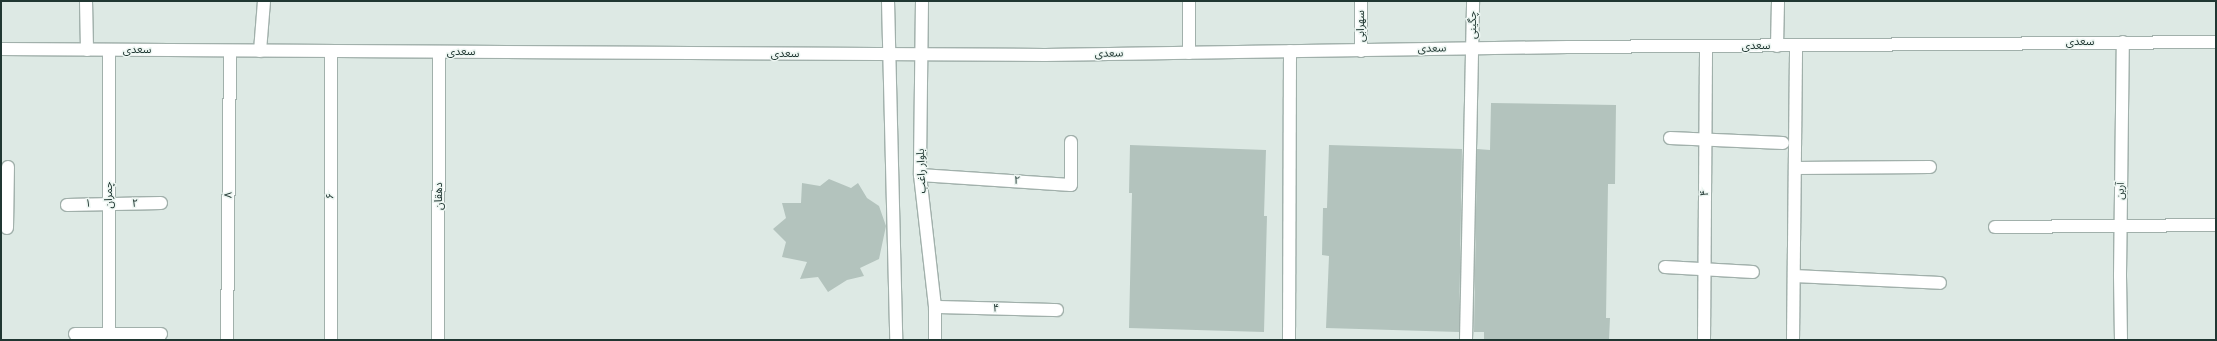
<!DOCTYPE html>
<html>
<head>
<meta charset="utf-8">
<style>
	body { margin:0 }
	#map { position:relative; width:2217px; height:341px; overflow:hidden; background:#dde9e4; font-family:"Roboto Condensed","Noto Sans Arabic",sans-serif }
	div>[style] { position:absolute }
	.building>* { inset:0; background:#b3c3bd }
	.roads { filter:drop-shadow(1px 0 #a1b0ab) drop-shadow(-1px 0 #a1b0ab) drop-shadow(0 1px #a1b0ab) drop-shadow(0 -1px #a1b0ab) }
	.minor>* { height:12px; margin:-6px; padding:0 6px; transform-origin:6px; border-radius:6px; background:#fff }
	.tertiary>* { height:12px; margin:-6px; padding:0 6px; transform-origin:6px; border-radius:6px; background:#fff }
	span { translate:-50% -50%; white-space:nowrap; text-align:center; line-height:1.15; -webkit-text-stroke:3px #edf6f2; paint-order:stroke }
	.street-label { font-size:11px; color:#203732 }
	.frame { position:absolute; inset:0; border:2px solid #203732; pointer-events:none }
</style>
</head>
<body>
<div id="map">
	<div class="building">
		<div style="clip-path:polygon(1491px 103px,1616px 105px,1615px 184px,1608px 184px,1606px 318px,1610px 318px,1609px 340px,1484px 340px,1484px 332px,1474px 332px,1477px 149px,1490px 150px)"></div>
		<div style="clip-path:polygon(1130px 145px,1266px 150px,1264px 216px,1267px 216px,1264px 332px,1129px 328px,1132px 193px,1129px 193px)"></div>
		<div style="clip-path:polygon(1329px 145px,1462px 149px,1459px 332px,1326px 328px,1329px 256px,1322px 255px,1323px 208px,1327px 208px)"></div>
		<div style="clip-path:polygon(829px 179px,851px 188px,858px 183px,867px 198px,879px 206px,886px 226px,879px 259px,860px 268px,864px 276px,847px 280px,828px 292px,818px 277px,800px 279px,807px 262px,782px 257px,786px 242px,773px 229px,786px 218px,782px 203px,801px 203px,802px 183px,820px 186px)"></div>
	</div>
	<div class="roads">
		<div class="minor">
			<div style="left:86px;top:1px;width:49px;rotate:88.8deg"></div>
			<div style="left:1361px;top:1px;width:50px;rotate:90deg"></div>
			<div style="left:1777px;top:46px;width:45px;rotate:-88.7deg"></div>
			<div style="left:109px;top:50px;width:290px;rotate:90deg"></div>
			<div style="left:260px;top:51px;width:50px;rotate:-85.4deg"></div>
			<div style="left:1189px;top:53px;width:52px;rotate:-90deg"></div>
			<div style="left:1670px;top:138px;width:113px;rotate:2.5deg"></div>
			<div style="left:1795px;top:168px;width:135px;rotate:-0.4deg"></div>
			<div style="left:920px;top:175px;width:151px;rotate:3.8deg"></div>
			<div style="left:1071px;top:185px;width:43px;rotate:-90deg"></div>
			<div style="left:67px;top:205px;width:94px;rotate:-1.2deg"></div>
			<div style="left:1995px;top:227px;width:221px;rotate:-0.5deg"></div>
			<div style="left:7px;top:228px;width:61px;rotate:-89.1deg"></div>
			<div style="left:1665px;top:267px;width:88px;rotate:3.3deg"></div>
			<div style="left:1794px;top:276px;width:146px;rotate:2.7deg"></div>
			<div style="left:935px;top:307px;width:122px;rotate:1.4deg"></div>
			<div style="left:75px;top:334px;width:86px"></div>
			<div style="left:227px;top:340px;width:289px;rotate:-89.4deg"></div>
			<div style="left:331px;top:340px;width:289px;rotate:-90deg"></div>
			<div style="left:438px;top:340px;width:288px;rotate:-89.8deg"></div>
			<div style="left:1289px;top:340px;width:289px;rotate:-89.8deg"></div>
			<div style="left:1466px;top:340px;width:339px;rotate:-88.8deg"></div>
			<div style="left:1704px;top:340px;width:294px;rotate:-89.6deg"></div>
			<div style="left:1793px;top:340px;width:295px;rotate:-89.4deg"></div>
			<div style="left:2121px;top:340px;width:65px;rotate:-90.9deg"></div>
			<div style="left:2120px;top:275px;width:233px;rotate:-89.3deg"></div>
		</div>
		<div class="tertiary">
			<div style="left:888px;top:1px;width:339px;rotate:88.6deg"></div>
			<div style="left:922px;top:1px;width:174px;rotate:90.7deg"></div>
			<div style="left:920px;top:175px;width:133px;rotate:83.5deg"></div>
			<div style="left:935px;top:307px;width:33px;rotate:90deg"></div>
			<div style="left:1px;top:49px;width:1044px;rotate:0.33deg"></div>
			<div style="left:1045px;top:55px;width:523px;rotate:-0.88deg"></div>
			<div style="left:1568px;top:47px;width:648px;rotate:-0.44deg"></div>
		</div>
	</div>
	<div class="street-label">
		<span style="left:1473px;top:25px;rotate:-90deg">چگینی</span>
		<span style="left:1361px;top:26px;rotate:-90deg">سهرابی</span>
		<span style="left:2080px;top:42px">سعدی</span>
		<span style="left:1756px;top:46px">سعدی</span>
		<span style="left:1432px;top:49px;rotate:-1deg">سعدی</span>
		<span style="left:137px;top:50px">سعدی</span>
		<span style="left:461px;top:52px">سعدی</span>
		<span style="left:785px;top:54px">سعدی</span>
		<span style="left:1109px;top:54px;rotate:-1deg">سعدی</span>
		<span style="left:922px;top:171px;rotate:-92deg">بلوار راغب</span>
		<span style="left:1017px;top:181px;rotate:4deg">۲</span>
		<span style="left:2121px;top:191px;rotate:-89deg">آرین</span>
		<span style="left:1705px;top:193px;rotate:-90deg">۴</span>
		<span style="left:109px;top:195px;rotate:-90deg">چمران</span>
		<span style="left:229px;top:195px;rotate:-89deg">۸</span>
		<span style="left:331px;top:196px;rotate:-90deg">۶</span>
		<span style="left:439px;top:196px;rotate:-90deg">دهقان</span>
		<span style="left:88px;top:204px;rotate:-1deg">۱</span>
		<span style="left:135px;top:204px;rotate:-1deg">۲</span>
		<span style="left:996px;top:309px;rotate:2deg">۴</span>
	</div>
	<div class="frame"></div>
</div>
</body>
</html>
